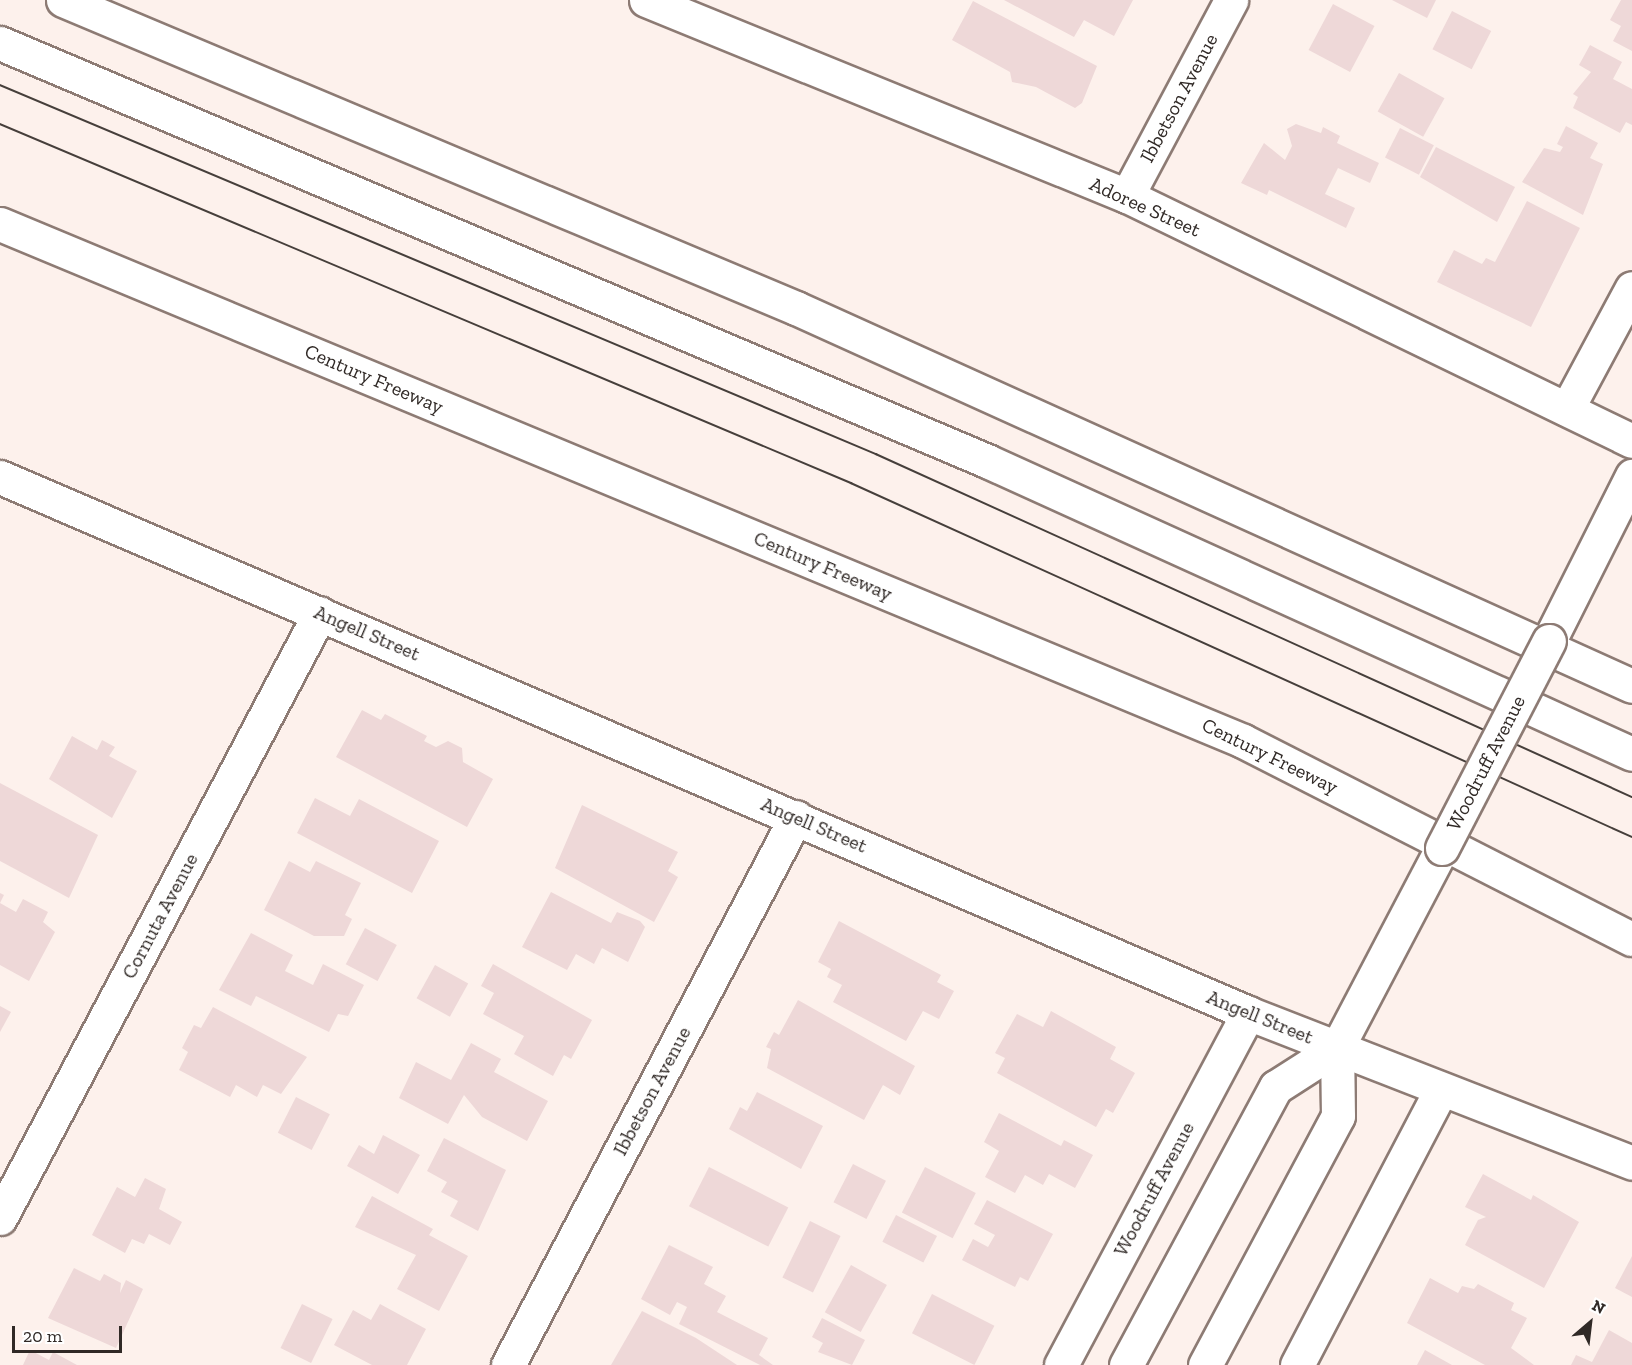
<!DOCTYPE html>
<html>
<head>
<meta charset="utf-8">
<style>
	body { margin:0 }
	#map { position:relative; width:1632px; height:1365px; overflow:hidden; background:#fdf1ec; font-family:"Zilla Slab",serif }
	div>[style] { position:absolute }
	.building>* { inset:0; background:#eed8d8; transform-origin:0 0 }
	.roads { filter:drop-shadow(2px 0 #8d7b74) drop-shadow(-2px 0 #8d7b74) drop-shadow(0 2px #8d7b74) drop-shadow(0 -2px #8d7b74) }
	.minor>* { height:33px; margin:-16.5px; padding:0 16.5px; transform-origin:16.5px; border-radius:16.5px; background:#fff }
	.secondary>* { height:33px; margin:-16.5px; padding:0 16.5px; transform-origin:16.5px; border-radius:16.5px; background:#fff }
	.motorway>* { height:33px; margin:-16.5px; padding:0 16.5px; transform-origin:16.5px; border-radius:16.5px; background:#fff }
	.tram>* { height:1.5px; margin:-0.75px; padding:0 0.75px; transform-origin:0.75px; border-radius:0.75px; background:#463f3b }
	.bridges { filter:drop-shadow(2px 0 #8d7b74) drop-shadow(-2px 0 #8d7b74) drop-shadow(0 2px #8d7b74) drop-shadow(0 -2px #8d7b74) }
	.secondary-bridge>* { height:33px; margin:-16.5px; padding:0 16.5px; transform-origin:16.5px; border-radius:16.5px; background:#fff }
	span { translate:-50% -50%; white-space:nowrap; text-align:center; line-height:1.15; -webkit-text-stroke:5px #fff; paint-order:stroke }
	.street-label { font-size:20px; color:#302926 }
	.north { position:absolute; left:1560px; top:1293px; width:60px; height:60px; -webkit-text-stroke:4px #fff; paint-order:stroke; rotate:28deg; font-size:16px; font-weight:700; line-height:24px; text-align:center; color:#302926 }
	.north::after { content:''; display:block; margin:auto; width:21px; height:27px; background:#302926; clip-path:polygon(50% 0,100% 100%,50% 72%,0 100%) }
	.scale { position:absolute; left:12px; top:1326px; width:110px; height:27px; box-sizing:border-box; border:3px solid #302926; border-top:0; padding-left:8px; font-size:18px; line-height:21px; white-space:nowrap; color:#302926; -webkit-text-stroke:4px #fff; paint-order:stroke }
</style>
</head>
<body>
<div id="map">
	<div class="building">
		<div style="clip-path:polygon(1004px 0,1133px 0,1114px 36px,1084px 20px,1074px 37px)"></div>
		<div style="clip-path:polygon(1392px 0,1436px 0,1427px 18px)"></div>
		<div style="clip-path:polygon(1621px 0,1632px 0,1632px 51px,1613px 41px,1621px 26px,1610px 20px)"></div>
		<div style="clip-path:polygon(973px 1px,1097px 66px,1082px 103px,1075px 108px,1036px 87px,1012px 82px,1010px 72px,952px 40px)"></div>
		<div style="left:1333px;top:4px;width:47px;height:52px;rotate:28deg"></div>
		<div style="left:1452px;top:11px;width:44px;height:43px;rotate:27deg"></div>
		<div style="clip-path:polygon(1590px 45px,1622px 62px,1613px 79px,1632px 89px,1632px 125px,1626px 122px,1620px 133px,1573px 108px,1578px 97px,1573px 94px,1591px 72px,1579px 65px)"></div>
		<div style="left:1399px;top:73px;width:52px;height:44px;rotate:29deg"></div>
		<div style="clip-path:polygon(1296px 124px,1321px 133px,1323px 127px,1340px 136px,1337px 143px,1379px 163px,1370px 183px,1338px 168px,1325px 194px,1355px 208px,1346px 228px,1269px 190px,1267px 195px,1241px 183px,1264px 143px,1285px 160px,1292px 146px,1287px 129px)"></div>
		<div style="clip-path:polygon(1566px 126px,1598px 143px,1590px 158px,1603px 164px,1583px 215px,1522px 182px,1544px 148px,1560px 152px,1563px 147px,1557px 144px)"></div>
		<div style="left:1400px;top:128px;width:38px;height:33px;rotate:27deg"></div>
		<div style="clip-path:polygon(1436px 147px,1515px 187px,1497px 222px,1420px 177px)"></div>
		<div style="clip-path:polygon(1527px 201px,1580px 228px,1531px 327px,1437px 282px,1454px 250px,1482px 264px,1486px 258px,1495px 262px)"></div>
		<div style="clip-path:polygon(362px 710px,381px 720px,385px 714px,427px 736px,424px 741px,436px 747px,448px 741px,462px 748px,463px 762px,493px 779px,467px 827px,336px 757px)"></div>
		<div style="clip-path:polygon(72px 736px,97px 750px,102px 740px,115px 747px,109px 756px,137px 771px,112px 818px,49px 779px)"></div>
		<div style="clip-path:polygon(0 783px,98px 835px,69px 898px,0 861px)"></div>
		<div style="clip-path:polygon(315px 798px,350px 816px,359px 799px,439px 841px,412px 893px,297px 833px)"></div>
		<div style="clip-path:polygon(582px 805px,678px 852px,668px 871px,678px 877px,654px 922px,555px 868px)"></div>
		<div style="clip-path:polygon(289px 861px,310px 872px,316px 861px,361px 883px,345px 915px,352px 919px,344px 936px,314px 936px,264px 910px)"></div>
		<div style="clip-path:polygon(551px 892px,611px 923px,617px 912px,640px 921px,645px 927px,628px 962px,602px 948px,594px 964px,576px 954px,567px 970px,522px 947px)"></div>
		<div style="clip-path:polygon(0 893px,4px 895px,0 903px,16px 912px,23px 899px,48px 912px,43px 922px,55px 932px,29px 981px,0 965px)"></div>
		<div style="clip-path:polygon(839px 921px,941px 975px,937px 982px,954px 991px,939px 1019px,923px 1011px,906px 1041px,833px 1002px,842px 985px,827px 977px,831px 969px,818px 962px)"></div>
		<div style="left:365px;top:928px;width:36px;height:41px;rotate:28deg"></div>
		<div style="clip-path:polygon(251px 933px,293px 955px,285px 971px,313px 985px,323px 964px,364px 985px,348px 1016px,338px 1014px,329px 1032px,256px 996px,251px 1006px,219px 990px)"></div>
		<div style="clip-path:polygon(493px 964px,592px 1020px,571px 1059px,564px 1055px,553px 1076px,514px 1054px,524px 1036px,483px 1014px,494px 993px,481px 986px)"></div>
		<div style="left:435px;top:965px;width:38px;height:38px;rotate:29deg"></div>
		<div style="clip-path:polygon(798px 1000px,915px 1066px,900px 1095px,883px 1085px,864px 1120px,767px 1068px,771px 1049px,766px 1047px,774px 1032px,779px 1035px)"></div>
		<div style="clip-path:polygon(0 1006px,11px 1012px,0 1032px)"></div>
		<div style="clip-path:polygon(213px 1007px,307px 1057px,281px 1094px,263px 1085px,257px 1097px,236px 1085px,230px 1097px,179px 1070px,188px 1052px,182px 1048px,194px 1025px,201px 1028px)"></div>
		<div style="clip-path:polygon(1051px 1011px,1116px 1047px,1110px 1059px,1135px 1073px,1113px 1113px,1106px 1109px,1096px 1127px,997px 1073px,1005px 1058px,995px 1053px,1017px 1014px,1043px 1027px)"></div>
		<div style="clip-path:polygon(471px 1043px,501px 1059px,494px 1072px,548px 1101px,527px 1141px,482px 1117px,464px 1095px,448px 1124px,399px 1098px,416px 1062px,451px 1080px)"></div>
		<div style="clip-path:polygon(757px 1092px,823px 1126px,801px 1169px,729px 1129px,740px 1107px,747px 1111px)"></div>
		<div style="left:296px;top:1097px;width:38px;height:40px;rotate:27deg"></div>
		<div style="clip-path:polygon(999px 1113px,1061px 1146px,1064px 1140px,1093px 1155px,1075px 1188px,1049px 1174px,1043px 1185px,1025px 1175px,1015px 1193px,985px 1177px,999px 1151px,984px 1142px)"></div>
		<div style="clip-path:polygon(383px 1135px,420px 1155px,398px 1194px,347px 1166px,359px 1145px,374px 1154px)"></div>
		<div style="clip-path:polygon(444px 1138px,506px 1170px,478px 1231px,450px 1216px,458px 1201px,441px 1192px,447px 1182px,427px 1171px)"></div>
		<div style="left:853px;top:1164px;width:37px;height:43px;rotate:27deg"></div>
		<div style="left:709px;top:1167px;width:89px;height:44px;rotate:27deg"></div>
		<div style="left:925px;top:1167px;width:57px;height:51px;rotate:27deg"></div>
		<div style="clip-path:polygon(1483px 1174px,1531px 1200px,1533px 1195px,1579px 1222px,1544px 1288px,1465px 1245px,1478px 1220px,1486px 1217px,1465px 1207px)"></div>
		<div style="clip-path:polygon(145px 1178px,166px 1189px,159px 1209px,182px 1222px,170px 1245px,149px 1234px,144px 1244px,132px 1239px,125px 1253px,92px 1235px,117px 1187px,135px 1197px)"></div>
		<div style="clip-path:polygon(372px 1196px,433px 1229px,429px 1235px,468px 1256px,439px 1311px,397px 1289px,416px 1255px,355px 1227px)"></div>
		<div style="clip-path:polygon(987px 1200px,1053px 1234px,1028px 1281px,1020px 1277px,1015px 1287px,962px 1260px,973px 1239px,988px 1247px,995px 1235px,974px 1224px)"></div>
		<div style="left:896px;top:1215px;width:46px;height:30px;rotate:27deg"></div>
		<div style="left:810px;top:1221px;width:34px;height:63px;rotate:26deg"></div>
		<div style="clip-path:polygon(669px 1245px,713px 1267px,704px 1284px,726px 1296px,717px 1312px,768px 1338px,759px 1355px,773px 1365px,760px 1365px,679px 1324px,687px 1307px,677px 1302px,670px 1315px,641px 1299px)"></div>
		<div style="clip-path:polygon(1632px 1256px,1632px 1297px,1615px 1288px)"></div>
		<div style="left:851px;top:1265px;width:41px;height:54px;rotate:29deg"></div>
		<div style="clip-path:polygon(74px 1268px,100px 1281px,104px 1274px,121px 1283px,120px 1293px,126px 1280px,143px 1289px,116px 1348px,48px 1318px)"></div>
		<div style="clip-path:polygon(1430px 1278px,1458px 1293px,1462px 1286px,1474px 1289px,1478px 1284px,1514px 1303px,1511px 1310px,1527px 1318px,1511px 1348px,1534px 1365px,1485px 1365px,1407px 1323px)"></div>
		<div style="left:932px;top:1294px;width:70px;height:44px;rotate:27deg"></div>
		<div style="left:302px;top:1304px;width:34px;height:49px;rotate:26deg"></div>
		<div style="clip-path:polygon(380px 1304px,426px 1329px,407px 1365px,372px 1365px,334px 1345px,353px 1310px,371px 1320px)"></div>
		<div style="clip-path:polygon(642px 1311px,696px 1338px,737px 1365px,611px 1365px)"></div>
		<div style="clip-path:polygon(822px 1318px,865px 1340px,852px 1365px,818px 1352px,823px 1343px,812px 1337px)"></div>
		<div style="clip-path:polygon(1609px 1330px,1632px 1343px,1632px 1365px,1571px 1365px,1576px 1355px,1592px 1362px)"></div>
		<div style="clip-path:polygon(30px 1350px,49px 1360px,53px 1352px,77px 1365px,23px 1365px)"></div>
		<div style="clip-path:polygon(1425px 1350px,1452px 1365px,1417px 1365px)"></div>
	</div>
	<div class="roads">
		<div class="minor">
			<div style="left:646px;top:0;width:519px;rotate:22.17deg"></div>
			<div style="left:1127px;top:196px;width:561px;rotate:25.88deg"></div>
			<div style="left:1127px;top:196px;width:222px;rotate:-62deg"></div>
			<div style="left:1567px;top:409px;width:137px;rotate:-61.8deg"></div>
			<div style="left:0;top:477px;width:1358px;rotate:23.24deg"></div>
			<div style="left:1248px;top:1013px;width:412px;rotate:21.3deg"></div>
			<div style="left:0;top:1218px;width:684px;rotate:-62.12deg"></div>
			<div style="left:508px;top:1365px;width:619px;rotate:-62.28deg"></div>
			<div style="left:1061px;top:1365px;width:399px;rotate:-62deg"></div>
			<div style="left:1297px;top:1365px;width:310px;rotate:-62.4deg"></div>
		</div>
		<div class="secondary">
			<div style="left:1549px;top:641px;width:185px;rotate:-63.3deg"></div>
			<div style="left:1126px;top:1365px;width:316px;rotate:-61.7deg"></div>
			<div style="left:1276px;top:1087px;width:72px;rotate:-32.6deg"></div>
			<div style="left:1205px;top:1365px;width:282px;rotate:-61.9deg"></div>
			<div style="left:1338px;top:1116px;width:68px;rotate:-90.8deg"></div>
			<div style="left:1337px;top:1048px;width:226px;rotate:-62.3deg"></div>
		</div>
		<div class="motorway">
			<div style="left:63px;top:0;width:795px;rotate:22.79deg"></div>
			<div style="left:796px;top:308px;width:917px;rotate:24.33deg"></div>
			<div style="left:0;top:43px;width:1072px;rotate:22.95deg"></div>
			<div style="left:987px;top:461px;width:708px;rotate:24.43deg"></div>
			<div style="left:0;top:224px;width:1346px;rotate:22.58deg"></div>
			<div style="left:1243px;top:741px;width:436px;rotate:27deg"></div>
		</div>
	</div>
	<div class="tram">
		<div style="left:0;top:85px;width:951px;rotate:22.84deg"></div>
		<div style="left:876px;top:454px;width:830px;rotate:24.4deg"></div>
		<div style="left:0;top:124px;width:924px;rotate:22.87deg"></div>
		<div style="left:851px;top:483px;width:857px;rotate:24.38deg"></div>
	</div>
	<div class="bridges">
		<div class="secondary-bridge">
			<div style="left:1442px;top:848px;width:233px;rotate:-62.7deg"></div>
		</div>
	</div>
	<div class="street-label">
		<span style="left:1179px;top:98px;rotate:-62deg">Ibbetson Avenue</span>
		<span style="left:1145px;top:207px;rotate:24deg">Adoree Street</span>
		<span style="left:374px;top:379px;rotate:23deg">Century Freeway</span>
		<span style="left:823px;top:566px;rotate:23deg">Century Freeway</span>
		<span style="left:367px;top:633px;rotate:23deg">Angell Street</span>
		<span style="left:1270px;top:756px;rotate:26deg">Century Freeway</span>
		<span style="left:1486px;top:763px;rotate:-63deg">Woodruff Avenue</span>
		<span style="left:814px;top:825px;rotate:23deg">Angell Street</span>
		<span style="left:160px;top:916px;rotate:-62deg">Cornuta Avenue</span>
		<span style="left:1260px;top:1017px;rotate:22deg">Angell Street</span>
		<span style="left:652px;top:1091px;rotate:-62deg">Ibbetson Avenue</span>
		<span style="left:1154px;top:1189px;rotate:-62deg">Woodruff Avenue</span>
	</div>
	<div class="north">N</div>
	<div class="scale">20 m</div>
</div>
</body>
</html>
